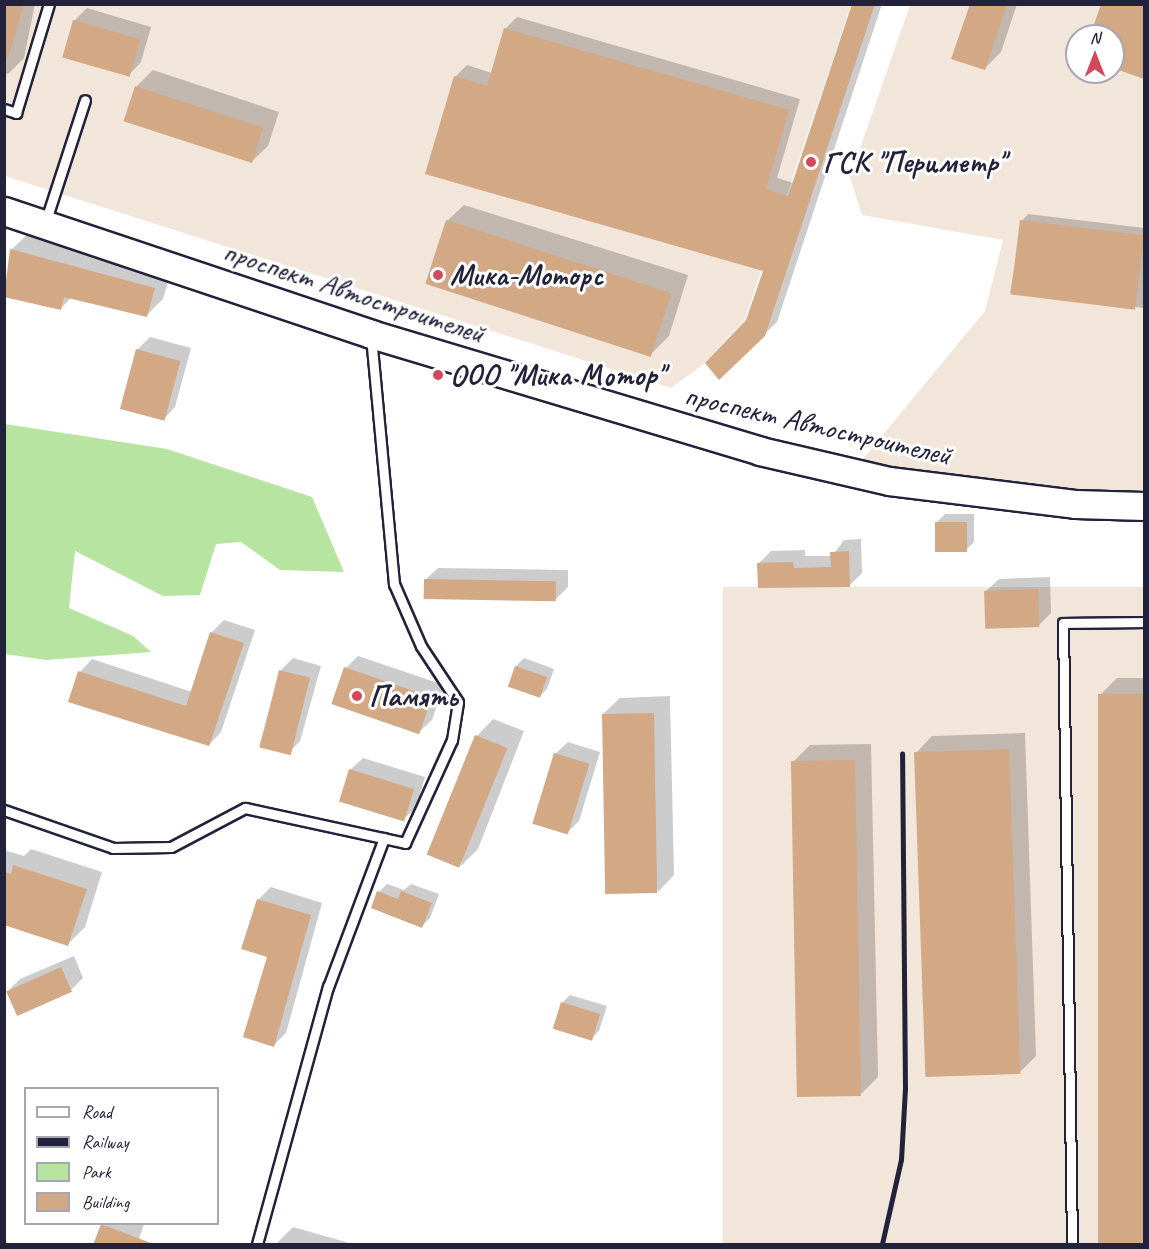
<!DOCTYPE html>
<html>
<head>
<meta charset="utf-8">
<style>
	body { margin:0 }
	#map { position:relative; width:1149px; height:1249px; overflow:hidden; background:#fff; font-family:Caveat,sans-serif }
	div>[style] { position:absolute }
	.built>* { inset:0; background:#f2e5da; transform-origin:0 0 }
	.green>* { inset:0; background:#b8e4a2 }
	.shadow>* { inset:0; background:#0003 }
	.building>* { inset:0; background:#d3a884; transform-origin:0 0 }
	.roads { filter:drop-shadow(2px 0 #22223b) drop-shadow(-2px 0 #22223b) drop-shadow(0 2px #22223b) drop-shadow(0 -2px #22223b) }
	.service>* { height:9px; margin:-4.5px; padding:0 4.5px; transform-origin:4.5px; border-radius:4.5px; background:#fff }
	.secondary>* { height:27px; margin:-13.5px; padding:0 13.5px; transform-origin:13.5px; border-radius:13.5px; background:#fff }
	.rail>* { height:4.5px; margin:-2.25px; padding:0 2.25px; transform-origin:2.25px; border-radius:2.25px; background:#22223b }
	.dots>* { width:16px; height:16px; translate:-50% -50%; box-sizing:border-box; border:3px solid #fff; border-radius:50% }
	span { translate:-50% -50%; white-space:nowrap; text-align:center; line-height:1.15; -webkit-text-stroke:6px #fff; paint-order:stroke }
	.poi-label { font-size:30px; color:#22223b; font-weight:700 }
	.left { translate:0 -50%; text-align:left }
	.street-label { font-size:30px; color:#22223b }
	.frame { position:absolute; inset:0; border:6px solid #22223b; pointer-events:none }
	.legend { position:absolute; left:24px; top:1087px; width:195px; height:138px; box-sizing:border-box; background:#fff; border:2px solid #a7a7b1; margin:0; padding:8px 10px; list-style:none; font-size:18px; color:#22223b }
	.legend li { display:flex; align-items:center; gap:12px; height:30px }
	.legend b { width:30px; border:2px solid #a7a7b1 }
	.north { position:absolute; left:1065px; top:24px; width:60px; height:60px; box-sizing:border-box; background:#fff; border:2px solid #a7a7b1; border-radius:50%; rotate:0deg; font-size:16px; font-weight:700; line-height:24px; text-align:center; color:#22223b }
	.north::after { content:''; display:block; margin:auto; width:21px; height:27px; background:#d1495b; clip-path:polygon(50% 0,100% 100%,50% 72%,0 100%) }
</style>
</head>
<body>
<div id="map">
	<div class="built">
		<div style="clip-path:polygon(5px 5px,851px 5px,745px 319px,705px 363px,671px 388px,5px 176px)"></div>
		<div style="clip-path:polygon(evenodd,910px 5px,1144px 5px,1144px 495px,1100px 496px,858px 465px,985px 311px,1003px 240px,862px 215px,850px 177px,910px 5px,1077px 36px,1113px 36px,1113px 72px,1077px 72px,1077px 36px)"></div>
		<div style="left:1144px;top:587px;width:657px;height:421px;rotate:90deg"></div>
	</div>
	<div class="green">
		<div style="clip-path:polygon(5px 424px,167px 449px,312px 497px,344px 572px,280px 570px,241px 542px,216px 544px,200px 595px,163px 596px,75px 551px,69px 608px,133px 636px,151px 652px,46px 660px,5px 654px)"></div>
	</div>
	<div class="shadow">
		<div style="clip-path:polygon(4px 4px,35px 4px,24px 58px,8px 74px,4px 73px)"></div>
		<div style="clip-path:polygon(854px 4px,882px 4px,777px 322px,719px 378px,748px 321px,765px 270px,455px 77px,467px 65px,492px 73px,505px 29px,517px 17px,800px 99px,777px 178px,794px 183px)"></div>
		<div style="clip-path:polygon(971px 4px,1017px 4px,1001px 52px,984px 69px)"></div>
		<div style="clip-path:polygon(1103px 4px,1144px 4px,1144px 77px,1113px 66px,1113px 36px,1092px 36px)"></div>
		<div style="clip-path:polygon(87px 8px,151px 27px,141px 62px,129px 75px,74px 21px)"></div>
		<div style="clip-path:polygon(153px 70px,279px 112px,268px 146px,251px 162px,125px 120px,137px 86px)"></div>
		<div style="clip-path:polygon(464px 205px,688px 275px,669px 336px,652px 353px,447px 221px)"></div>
		<div style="clip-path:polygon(1028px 214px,1144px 228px,1144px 308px,1010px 293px,1022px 221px)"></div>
		<div style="clip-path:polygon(29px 233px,171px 272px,163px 299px,146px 316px,72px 297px,60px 309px,4px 295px,12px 249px)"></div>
		<div style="clip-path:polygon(150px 337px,191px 348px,175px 407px,163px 420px,137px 350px)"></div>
		<div style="clip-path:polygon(945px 514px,974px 514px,974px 542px,966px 550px,936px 523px)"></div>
		<div style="clip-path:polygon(861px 539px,862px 573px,850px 585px,759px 563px,771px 551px,805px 550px,805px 556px,832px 556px,844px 540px)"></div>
		<div style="clip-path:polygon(438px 568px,568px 570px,568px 587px,555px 600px,425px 580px)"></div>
		<div style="clip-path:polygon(1050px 577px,1051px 613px,1038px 626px,986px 591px,999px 579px)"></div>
		<div style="clip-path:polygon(224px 620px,255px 630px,221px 732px,209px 745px,70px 701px,80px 672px,92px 659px,192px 692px,212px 632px)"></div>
		<div style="clip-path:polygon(358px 656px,444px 685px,432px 720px,419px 732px,346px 668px)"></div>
		<div style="clip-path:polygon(293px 658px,321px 666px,300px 741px,288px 754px,259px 746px,281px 670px)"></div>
		<div style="clip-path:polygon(524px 658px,554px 669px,547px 689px,539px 697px,516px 666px)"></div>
		<div style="clip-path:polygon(1117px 678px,1144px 678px,1144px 1244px,1106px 1244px,1100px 695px)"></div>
		<div style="clip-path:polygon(670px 696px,674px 875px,658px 892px,603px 714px,620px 698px)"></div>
		<div style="clip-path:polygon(493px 719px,524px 731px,478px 849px,461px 866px,477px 736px)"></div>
		<div style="clip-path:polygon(1025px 733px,1036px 1056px,1019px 1073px,916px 753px,932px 736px)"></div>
		<div style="clip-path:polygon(568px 742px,600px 752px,579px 821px,567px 833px,555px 754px)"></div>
		<div style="clip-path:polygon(871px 744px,878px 1077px,861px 1094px,793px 762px,810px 745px)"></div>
		<div style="clip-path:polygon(363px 758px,425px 777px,416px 807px,403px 820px,350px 770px)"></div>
		<div style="clip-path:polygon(31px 849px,102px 872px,85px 927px,68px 944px,4px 923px,4px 850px,24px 856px)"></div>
		<div style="clip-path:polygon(387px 884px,404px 890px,411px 884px,439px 894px,430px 918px,422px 926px,379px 892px)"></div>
		<div style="clip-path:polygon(271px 887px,322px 903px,286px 1033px,274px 1045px,269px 956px,243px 948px,259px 899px)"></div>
		<div style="clip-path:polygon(74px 956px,83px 978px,71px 990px,8px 991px,20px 979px)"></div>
		<div style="clip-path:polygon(570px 995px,607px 1006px,599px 1031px,591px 1039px,562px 1003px)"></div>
		<div style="clip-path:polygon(103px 1224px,144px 1224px,137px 1244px)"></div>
		<div style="clip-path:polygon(293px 1227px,353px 1244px,276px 1244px)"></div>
	</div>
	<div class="building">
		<div style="clip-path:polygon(4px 4px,24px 4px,8px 58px,4px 58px)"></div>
		<div style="clip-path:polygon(852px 4px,875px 4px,765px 336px,719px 380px,705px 363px,746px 320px,763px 271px,425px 174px,454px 76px,487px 86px,504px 28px,789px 110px,766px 189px,788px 196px)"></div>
		<div style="clip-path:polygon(970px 4px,1007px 4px,985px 70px,951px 59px)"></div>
		<div style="clip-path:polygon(1101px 4px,1144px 4px,1144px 79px,1113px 68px,1113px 36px,1090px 36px)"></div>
		<div style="left:73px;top:20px;width:70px;height:39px;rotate:16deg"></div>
		<div style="left:135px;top:86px;width:135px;height:37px;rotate:18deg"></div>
		<div style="left:446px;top:220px;width:237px;height:67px;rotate:18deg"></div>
		<div style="left:1020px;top:220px;width:125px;height:75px;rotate:7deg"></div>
		<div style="clip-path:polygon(10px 249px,155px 288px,147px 317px,64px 297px,61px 310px,4px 297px)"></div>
		<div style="left:136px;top:349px;width:46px;height:62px;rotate:15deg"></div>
		<div style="left:935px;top:522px;width:32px;height:30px"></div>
		<div style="clip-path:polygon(849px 551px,850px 587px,758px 588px,757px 563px,793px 562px,794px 568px,831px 567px,830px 552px)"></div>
		<div style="left:424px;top:579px;width:132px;height:20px;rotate:1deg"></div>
		<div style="left:1038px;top:589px;width:38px;height:54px;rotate:88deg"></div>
		<div style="clip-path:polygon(210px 632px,244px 643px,209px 746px,68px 702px,78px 671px,186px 706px)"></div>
		<div style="left:515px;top:666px;width:34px;height:22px;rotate:19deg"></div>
		<div style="left:344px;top:667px;width:93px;height:39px;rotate:19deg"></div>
		<div style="left:279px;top:670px;width:32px;height:80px;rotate:14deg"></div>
		<div style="left:1098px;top:694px;width:46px;height:551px"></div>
		<div style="left:654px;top:713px;width:180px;height:52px;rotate:89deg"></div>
		<div style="left:475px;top:735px;width:35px;height:129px;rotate:22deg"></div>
		<div style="left:1009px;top:749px;width:325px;height:95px;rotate:88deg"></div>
		<div style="left:554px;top:753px;width:37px;height:74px;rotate:17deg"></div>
		<div style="left:855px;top:760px;width:336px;height:64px;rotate:89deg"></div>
		<div style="left:349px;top:769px;width:68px;height:34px;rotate:17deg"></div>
		<div style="clip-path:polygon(13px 865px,87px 889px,68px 946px,4px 925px,4px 872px,11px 874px)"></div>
		<div style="clip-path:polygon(377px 891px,398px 899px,401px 891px,432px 903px,422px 928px,371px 908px)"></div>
		<div style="clip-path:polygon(257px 899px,311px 915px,274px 1047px,243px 1037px,267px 957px,241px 949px)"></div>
		<div style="left:61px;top:967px;width:27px;height:60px;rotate:66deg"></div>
		<div style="left:561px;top:1002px;width:41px;height:28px;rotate:17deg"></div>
		<div style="clip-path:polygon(101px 1224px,151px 1243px,150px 1245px,93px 1245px)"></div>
	</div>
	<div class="roads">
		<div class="service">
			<div style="left:4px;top:109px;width:13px;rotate:18deg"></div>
			<div style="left:16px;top:113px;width:114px;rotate:-73.2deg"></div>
			<div style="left:45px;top:223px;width:129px;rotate:-72deg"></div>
			<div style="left:4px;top:810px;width:115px;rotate:19.2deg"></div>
			<div style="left:113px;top:848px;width:58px;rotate:-1deg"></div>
			<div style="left:171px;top:847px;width:84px;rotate:-27.8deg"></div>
			<div style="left:245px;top:808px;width:164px;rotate:12.3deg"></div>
			<div style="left:405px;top:843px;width:113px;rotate:-65.5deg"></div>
			<div style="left:452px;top:740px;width:38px;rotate:-81deg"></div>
			<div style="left:458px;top:702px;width:67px;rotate:-123.5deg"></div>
			<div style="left:421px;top:646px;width:68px;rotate:-113.5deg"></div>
			<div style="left:394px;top:584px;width:247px;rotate:-95.3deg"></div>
			<div style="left:257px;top:1244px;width:267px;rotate:-74.6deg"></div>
			<div style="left:328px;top:987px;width:159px;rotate:-69.4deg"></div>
			<div style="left:1072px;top:1244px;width:621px;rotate:-90.83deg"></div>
			<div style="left:1063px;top:623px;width:81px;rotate:-0.7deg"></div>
		</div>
		<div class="secondary">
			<div style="left:4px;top:211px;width:387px;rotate:18.5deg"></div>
			<div style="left:371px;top:334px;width:406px;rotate:16.7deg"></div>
			<div style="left:760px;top:451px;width:132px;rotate:13.1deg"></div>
			<div style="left:889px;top:481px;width:187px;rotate:7deg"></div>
			<div style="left:1075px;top:504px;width:69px;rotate:1.7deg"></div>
		</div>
	</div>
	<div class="rail">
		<div style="left:882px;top:1244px;width:86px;rotate:-77.3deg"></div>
		<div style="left:901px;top:1160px;width:71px;rotate:-86.8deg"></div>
		<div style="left:905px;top:1089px;width:335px;rotate:-90.5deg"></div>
	</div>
	<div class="dots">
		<div style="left:811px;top:162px;background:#d1495b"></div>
		<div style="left:438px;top:275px;background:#d1495b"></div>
		<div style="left:438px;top:375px;background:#d1495b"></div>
		<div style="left:357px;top:696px;background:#d1495b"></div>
	</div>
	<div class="poi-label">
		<span class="left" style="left:823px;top:162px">ГСК "Периметр"</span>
		<span class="left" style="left:450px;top:275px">Мика-Моторс</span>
		<span class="left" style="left:450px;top:375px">ООО "Мика Мотор"</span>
		<span class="left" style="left:369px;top:696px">Память</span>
	</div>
	<div class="street-label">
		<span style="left:354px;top:292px;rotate:18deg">проспект Автостроителей</span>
		<span style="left:818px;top:425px;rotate:13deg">проспект Автостроителей</span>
	</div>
	<div class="frame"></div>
	<ul class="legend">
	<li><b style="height:8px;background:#fff"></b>Road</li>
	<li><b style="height:8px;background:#22223b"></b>Railway</li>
	<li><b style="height:16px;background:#b8e4a2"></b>Park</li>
	<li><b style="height:16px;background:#d3a884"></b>Building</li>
	</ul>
	<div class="north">N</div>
</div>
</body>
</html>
